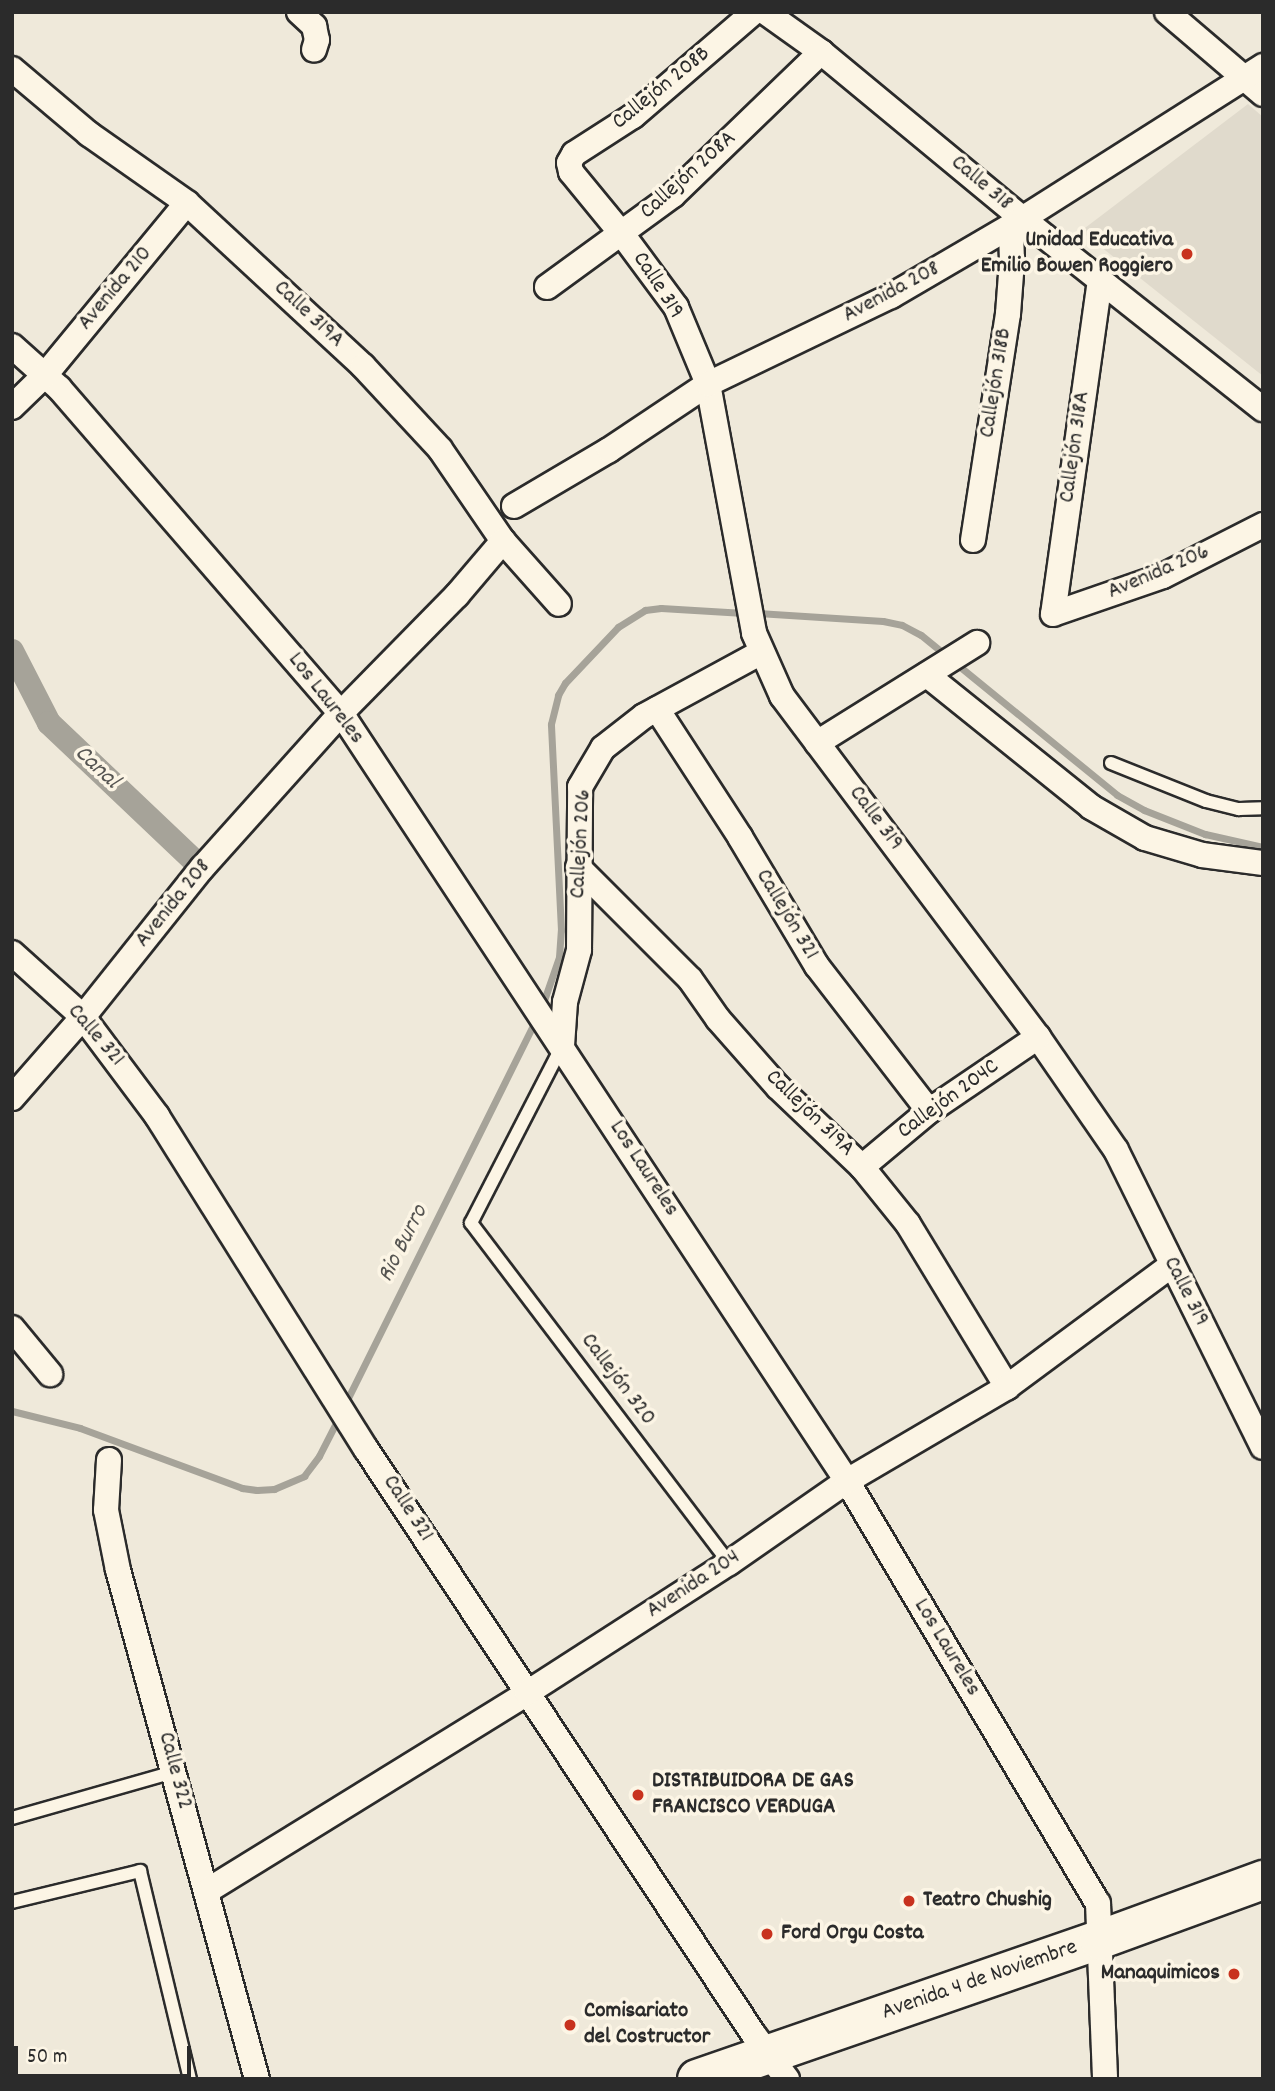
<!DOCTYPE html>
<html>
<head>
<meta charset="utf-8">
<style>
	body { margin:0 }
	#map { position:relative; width:1275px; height:2091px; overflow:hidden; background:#efe9da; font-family:Dekko,sans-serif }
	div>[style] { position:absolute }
	.built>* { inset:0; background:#e0dacc }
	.stream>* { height:7px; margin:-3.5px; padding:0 3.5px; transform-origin:3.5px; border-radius:3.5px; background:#a6a399 }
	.canal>* { height:24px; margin:-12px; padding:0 12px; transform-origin:12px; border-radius:12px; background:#a6a399 }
	.roads { filter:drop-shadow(2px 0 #2b2b2b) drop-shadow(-2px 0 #2b2b2b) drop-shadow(0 2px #2b2b2b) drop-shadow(0 -2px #2b2b2b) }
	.service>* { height:12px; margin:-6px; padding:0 6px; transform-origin:6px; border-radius:6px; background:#fcf5e5 }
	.minor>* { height:24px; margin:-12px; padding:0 12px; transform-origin:12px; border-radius:12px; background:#fcf5e5 }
	.primary>* { height:38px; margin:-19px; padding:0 19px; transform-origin:19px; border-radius:19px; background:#fcf5e5 }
	.dots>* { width:19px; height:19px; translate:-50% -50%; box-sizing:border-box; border:4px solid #fcf5e5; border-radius:50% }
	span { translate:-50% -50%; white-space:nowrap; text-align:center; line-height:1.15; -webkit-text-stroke:7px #fcf5e5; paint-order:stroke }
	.street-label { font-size:23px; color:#2b2b2b }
	.poi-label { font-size:23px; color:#2b2b2b; font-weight:700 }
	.right { translate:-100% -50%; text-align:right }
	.left { translate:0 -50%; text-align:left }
	.water-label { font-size:24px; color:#565552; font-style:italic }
	.frame { position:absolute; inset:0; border:14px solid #2b2b2b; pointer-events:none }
	.scale { position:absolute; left:14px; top:2046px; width:177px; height:32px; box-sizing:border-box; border:4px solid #2b2b2b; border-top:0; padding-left:9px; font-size:21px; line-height:24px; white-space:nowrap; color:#2b2b2b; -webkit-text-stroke:5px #fcf5e5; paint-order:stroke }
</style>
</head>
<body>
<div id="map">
	<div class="built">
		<div style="clip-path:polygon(1248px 104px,1263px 117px,1263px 376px,1081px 231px)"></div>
	</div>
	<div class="stream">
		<div style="left:756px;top:613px;width:127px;rotate:3.6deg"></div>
		<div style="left:883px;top:621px;width:19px;rotate:12deg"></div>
		<div style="left:902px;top:625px;width:21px;rotate:28deg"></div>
		<div style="left:921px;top:635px;width:253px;rotate:39.2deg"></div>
		<div style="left:1117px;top:795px;width:31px;rotate:29deg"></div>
		<div style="left:1144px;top:810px;width:66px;rotate:21.5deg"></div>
		<div style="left:1205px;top:834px;width:59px;rotate:12.6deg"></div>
		<div style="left:541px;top:1009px;width:55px;rotate:-70.9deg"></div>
		<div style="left:559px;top:957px;width:27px;rotate:-86deg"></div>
		<div style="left:561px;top:930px;width:206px;rotate:-92.8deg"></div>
		<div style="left:551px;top:724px;width:30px;rotate:-76deg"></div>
		<div style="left:558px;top:695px;width:14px;rotate:-60deg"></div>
		<div style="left:565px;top:683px;width:77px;rotate:-46.6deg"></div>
		<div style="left:618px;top:627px;width:32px;rotate:-32deg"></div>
		<div style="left:645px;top:610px;width:16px;rotate:-7deg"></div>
		<div style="left:661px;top:608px;width:83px;rotate:3.4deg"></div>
		<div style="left:345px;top:1404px;width:429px;rotate:-63.6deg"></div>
		<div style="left:12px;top:1411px;width:70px;rotate:14deg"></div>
		<div style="left:80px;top:1428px;width:173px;rotate:20.3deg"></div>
		<div style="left:242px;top:1488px;width:15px;rotate:8deg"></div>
		<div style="left:257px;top:1490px;width:17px;rotate:-3deg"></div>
		<div style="left:274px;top:1489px;width:33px;rotate:-23deg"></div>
		<div style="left:304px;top:1476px;width:25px;rotate:-53deg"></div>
		<div style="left:319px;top:1456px;width:46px;rotate:-62.9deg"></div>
	</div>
	<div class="canal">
		<div style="left:12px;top:651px;width:81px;rotate:62.8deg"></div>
		<div style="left:49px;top:723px;width:211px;rotate:43.5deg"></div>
	</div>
	<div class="roads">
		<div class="service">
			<div style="left:1111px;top:763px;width:102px;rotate:21.8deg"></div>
			<div style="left:1206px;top:801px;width:34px;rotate:14deg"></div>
			<div style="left:1239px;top:809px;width:24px;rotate:-2deg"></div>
			<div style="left:562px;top:1046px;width:199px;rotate:117.2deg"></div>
			<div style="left:471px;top:1223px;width:427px;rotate:52.8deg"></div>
			<div style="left:12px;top:1818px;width:168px;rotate:-15.9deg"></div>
			<div style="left:12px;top:1902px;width:132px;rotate:-13.6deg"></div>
			<div style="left:140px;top:1871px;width:214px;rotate:76.5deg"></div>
		</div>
		<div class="minor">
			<div style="left:299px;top:12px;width:21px;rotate:43deg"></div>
			<div style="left:314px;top:26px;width:14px;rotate:78deg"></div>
			<div style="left:317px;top:40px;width:10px;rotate:107deg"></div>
			<div style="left:754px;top:12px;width:160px;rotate:139.3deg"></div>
			<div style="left:633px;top:116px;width:70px;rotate:147.2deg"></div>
			<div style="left:574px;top:154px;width:10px;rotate:119deg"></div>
			<div style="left:569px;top:163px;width:9px;rotate:77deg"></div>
			<div style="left:571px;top:172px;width:80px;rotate:50.6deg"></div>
			<div style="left:622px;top:234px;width:91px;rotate:53.5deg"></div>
			<div style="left:676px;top:307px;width:83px;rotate:67.4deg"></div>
			<div style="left:708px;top:384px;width:253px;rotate:79.5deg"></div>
			<div style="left:754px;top:633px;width:69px;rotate:66deg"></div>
			<div style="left:782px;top:696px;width:426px;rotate:53.1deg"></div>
			<div style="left:1038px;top:1037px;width:137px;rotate:55.4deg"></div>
			<div style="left:1116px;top:1150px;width:331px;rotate:63.7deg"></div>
			<div style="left:765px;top:12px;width:69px;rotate:35.5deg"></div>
			<div style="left:821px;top:52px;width:262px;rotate:39.6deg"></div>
			<div style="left:1023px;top:219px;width:306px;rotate:38.4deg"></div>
			<div style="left:1167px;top:12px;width:126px;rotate:40.5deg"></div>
			<div style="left:12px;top:69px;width:101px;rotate:40.2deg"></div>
			<div style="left:89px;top:134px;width:120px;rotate:35.1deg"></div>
			<div style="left:187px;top:203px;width:240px;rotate:42.8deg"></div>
			<div style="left:363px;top:366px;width:113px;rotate:47.1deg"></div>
			<div style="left:440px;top:449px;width:112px;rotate:55.6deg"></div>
			<div style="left:503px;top:541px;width:84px;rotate:48.4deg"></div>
			<div style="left:1100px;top:280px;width:337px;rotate:98deg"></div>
			<div style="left:1053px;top:614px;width:116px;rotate:-19.1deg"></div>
			<div style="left:1163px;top:576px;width:112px;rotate:-27deg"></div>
			<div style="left:547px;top:287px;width:156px;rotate:-36.1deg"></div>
			<div style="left:673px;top:195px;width:206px;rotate:-44deg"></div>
			<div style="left:12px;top:346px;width:63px;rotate:41.8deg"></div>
			<div style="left:59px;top:388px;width:430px;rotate:49.1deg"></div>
			<div style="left:341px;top:713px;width:920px;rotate:56.62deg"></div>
			<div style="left:847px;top:1481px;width:491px;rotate:59.3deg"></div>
			<div style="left:1098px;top:1903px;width:176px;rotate:87.7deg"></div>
			<div style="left:12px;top:407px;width:46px;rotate:-44.1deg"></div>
			<div style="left:45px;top:375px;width:223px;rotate:-50.5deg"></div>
			<div style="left:514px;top:506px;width:110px;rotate:-30.5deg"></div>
			<div style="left:609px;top:450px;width:119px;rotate:-33.7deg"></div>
			<div style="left:708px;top:384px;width:203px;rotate:-25.7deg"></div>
			<div style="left:891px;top:296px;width:139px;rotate:-30.3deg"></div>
			<div style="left:1011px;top:226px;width:299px;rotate:-32.4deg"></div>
			<div style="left:973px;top:540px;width:229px;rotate:-81.2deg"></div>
			<div style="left:1008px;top:314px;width:53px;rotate:-85.7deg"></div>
			<div style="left:1012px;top:261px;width:35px;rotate:-92deg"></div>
			<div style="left:927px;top:675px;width:211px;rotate:38.8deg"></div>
			<div style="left:1091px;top:807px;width:62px;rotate:29.9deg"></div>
			<div style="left:1145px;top:838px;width:59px;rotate:16.6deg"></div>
			<div style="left:1202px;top:855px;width:62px;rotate:7.5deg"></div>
			<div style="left:657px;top:709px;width:153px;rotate:57deg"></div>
			<div style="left:740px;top:837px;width:150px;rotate:59.2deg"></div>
			<div style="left:817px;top:966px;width:183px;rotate:52.3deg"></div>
			<div style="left:817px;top:743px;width:189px;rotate:-32deg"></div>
			<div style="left:578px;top:867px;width:158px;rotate:45deg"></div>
			<div style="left:690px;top:979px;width:49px;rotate:55deg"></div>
			<div style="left:718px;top:1019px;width:91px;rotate:48.6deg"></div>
			<div style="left:778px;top:1087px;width:116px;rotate:43.6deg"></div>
			<div style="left:862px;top:1167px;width:73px;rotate:51.1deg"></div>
			<div style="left:908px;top:1224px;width:191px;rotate:58.7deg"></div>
			<div style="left:12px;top:953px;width:96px;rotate:42deg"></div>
			<div style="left:83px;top:1017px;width:124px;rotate:53.2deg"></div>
			<div style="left:157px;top:1116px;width:393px;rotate:57.9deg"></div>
			<div style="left:366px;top:1449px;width:703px;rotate:56.49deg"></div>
			<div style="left:754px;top:2035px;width:55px;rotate:53.1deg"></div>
			<div style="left:562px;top:1046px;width:44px;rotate:-86.1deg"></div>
			<div style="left:565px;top:1002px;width:54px;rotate:-74.9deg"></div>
			<div style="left:579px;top:950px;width:163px;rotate:-89.6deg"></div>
			<div style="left:580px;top:787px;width:45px;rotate:-59.5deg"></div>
			<div style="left:603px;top:748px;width:52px;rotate:-38deg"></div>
			<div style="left:644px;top:716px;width:134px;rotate:-28.5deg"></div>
			<div style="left:12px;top:1098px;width:108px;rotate:-48.8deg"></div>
			<div style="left:83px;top:1017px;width:191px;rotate:-51.4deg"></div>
			<div style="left:202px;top:868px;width:208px;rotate:-48.1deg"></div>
			<div style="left:341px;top:713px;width:165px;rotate:-45.5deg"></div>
			<div style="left:457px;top:595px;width:71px;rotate:-49.6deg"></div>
			<div style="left:862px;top:1167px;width:87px;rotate:-39.9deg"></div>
			<div style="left:929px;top:1111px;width:132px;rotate:-34.2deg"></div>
			<div style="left:12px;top:1328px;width:60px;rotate:50.4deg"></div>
			<div style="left:109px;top:1460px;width:50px;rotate:93.4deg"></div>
			<div style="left:106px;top:1510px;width:61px;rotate:78.7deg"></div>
			<div style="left:118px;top:1570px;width:528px;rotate:74.73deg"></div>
			<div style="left:207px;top:1891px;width:376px;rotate:-31.7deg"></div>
			<div style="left:527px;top:1693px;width:240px;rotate:-32.8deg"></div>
			<div style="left:729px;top:1563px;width:144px;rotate:-34.8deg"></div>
			<div style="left:847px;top:1481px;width:186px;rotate:-30.4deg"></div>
			<div style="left:1007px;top:1387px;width:205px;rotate:-36.5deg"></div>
		</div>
		<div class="primary">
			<div style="left:697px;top:2079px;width:425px;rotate:-19.1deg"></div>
			<div style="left:1099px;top:1940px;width:175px;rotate:-20.1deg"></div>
		</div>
	</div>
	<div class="dots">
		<div style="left:1187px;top:254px;background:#c8321e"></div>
		<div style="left:638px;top:1795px;background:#c8321e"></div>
		<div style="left:909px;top:1901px;background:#c8321e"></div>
		<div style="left:767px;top:1934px;background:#c8321e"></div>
		<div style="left:1234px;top:1974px;background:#c8321e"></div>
		<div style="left:570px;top:2025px;background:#c8321e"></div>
	</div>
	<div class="street-label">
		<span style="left:662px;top:89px;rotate:-39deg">Callejón 208B</span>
		<span style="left:689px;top:176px;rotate:-42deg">Callejón 208A</span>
		<span style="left:981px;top:184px;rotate:40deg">Calle 318</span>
		<span style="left:657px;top:286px;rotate:57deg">Calle 319</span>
		<span style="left:116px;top:289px;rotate:-50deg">Avenida 210</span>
		<span style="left:892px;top:293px;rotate:-28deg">Avenida 208</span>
		<span style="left:308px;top:315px;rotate:43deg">Calle 319A</span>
		<span style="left:997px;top:383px;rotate:-81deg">Callejón 318B</span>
		<span style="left:1076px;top:447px;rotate:-82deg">Callejón 318A</span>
		<span style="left:1159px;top:573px;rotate:-23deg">Avenida 206</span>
		<span style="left:325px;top:699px;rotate:52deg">Los Laureles</span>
		<span style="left:875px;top:819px;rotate:53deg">Calle 319</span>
		<span style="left:582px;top:844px;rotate:-87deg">Callejón 206</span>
		<span style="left:174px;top:904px;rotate:-51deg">Avenida 208</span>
		<span style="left:786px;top:915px;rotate:59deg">Callejón 321</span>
		<span style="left:95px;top:1036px;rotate:49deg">Calle 321</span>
		<span style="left:949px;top:1100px;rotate:-36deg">Callejón 204C</span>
		<span style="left:809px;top:1114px;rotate:44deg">Callejón 319A</span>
		<span style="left:643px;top:1169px;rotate:57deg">Los Laureles</span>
		<span style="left:1185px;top:1292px;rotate:63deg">Calle 319</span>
		<span style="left:617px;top:1380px;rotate:53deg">Callejón 320</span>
		<span style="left:407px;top:1509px;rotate:57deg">Calle 321</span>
		<span style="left:694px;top:1585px;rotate:-33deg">Avenida 204</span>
		<span style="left:946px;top:1648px;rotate:59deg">Los Laureles</span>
		<span style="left:174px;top:1771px;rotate:75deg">Calle 322</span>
		<span style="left:980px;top:1981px;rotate:-19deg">Avenida 4 de Noviembre</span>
	</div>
	<div class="poi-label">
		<span class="right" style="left:1173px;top:254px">Unidad Educativa<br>Emilio Bowen Roggiero</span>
		<span class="left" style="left:652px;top:1795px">DISTRIBUIDORA DE GAS<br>FRANCISCO VERDUGA</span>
		<span class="left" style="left:923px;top:1901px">Teatro Chushig</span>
		<span class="left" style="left:781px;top:1934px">Ford Orgu Costa</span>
		<span class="right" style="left:1220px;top:1974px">Manaquimicos</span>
		<span class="left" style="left:584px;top:2025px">Comisariato<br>del Costructor</span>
	</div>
	<div class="water-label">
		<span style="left:96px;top:768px;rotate:43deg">Canal</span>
		<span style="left:404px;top:1244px;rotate:-63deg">Rio Burro</span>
	</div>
	<div class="frame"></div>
	<div class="scale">50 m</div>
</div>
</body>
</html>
